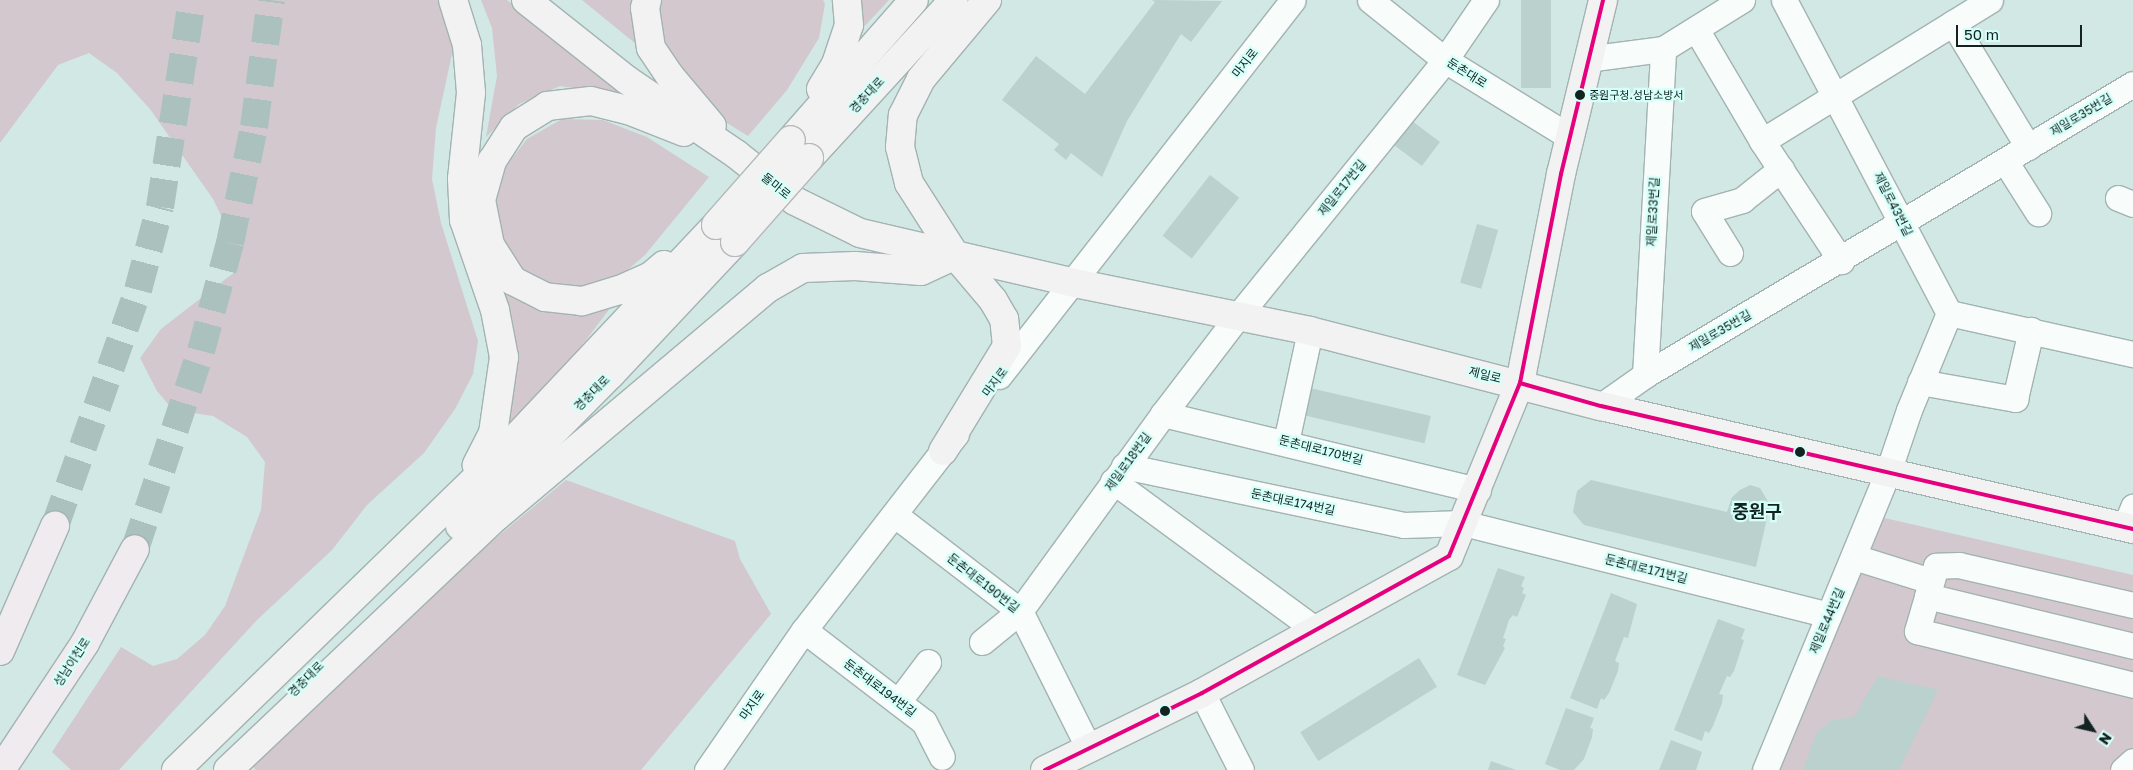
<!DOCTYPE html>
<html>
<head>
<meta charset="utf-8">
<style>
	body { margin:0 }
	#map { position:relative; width:2133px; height:770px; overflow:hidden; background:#d1e8e5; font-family:"Golos Text","Noto Sans KR",sans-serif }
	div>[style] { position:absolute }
	.green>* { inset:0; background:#d3c8cd }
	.building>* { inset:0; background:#bad1ce; transform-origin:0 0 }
	.highway-tunnel>* { height:28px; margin-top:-14px; transform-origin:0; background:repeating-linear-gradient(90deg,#abc1be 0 28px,transparent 0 42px) }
	.roads { filter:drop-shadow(1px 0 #a2b3b1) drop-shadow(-1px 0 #a2b3b1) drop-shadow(0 1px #a2b3b1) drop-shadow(0 -1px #a2b3b1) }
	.minor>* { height:25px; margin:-12.5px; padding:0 12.5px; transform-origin:12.5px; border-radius:12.5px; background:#f8fcfb }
	.major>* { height:28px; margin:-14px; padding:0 14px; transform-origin:14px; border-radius:14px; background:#f3f2f3 }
	.highway>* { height:28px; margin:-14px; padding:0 14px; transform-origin:14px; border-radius:14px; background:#f0ebee }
	.bridges { filter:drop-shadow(1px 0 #b5b9ba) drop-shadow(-1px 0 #b5b9ba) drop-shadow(0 1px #b5b9ba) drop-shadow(0 -1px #b5b9ba) }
	.major-bridge>* { height:28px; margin:-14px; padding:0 14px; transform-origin:14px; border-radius:14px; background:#f3f2f3 }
	.bus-1>* { height:4px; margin:-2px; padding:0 2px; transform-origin:2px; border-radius:2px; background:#e5007d }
	.dots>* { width:14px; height:14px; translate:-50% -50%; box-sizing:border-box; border:2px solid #d5fff9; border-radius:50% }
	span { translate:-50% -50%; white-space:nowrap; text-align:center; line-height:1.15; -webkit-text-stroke:4.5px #d5fff9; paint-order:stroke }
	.bus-label { font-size:11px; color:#132321 }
	.left { translate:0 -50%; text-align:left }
	.street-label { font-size:12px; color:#132321 }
	.district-label { font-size:18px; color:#132321; font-weight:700 }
	.north { position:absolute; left:2068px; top:705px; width:50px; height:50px; -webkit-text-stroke:4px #d5fff9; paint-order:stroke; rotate:125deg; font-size:14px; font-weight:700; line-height:20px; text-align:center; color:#132321 }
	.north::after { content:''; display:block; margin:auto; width:18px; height:22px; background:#132321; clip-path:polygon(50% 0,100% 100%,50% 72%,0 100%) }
	.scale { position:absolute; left:1956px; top:25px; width:126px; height:22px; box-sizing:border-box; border:2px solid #132321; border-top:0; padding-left:6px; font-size:15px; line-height:18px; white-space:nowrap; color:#132321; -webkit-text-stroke:4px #d5fff9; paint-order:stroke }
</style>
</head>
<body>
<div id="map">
	<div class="green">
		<div style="clip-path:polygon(0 0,440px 0,455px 40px,436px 128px,432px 179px,441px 223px,478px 341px,473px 374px,455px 409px,424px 453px,367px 505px,332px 550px,257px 620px,119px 770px,71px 770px,52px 752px,121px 647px,153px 666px,177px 659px,205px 635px,225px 606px,261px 510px,265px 462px,247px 437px,213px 416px,173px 410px,157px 391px,140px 358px,161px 329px,236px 271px,232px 238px,213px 199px,150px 109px,117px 73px,89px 53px,58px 65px,0 143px)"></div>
		<div style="clip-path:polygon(481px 0,507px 0,625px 96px,560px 86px,519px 104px,486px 137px,497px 76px,492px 28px)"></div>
		<div style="clip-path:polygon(582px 0,639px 0,647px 53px)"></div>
		<div style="clip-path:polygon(659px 0,823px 0,825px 4px,819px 38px,787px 90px,748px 136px,703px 108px,656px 50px)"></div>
		<div style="clip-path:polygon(861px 0,889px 0,862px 29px)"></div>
		<div style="clip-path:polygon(562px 119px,603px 120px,647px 137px,709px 177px,645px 255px,617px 279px,581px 291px,551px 287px,520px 268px,501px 245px,495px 208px,503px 170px,527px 139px)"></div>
		<div style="clip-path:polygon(486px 264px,525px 300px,563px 313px,614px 303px,555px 381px,497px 444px)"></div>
		<div style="clip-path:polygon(566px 480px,735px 541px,740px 559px,771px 614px,641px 770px,256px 770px,253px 767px,297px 713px,450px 576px)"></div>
		<div style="clip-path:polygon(1876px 516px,2133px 575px,2133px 770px,1769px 770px)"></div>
	</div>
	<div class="building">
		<div style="clip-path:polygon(1152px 0,1222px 1px,1191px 42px,1181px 34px,1127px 121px,1102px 177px,1071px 153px,1066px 160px,1054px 150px,1059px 144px,1002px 100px,1036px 56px,1085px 94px,1155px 2px)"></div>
		<div style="left:1521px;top:0;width:30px;height:88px"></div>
		<div style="left:1412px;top:121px;width:35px;height:30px;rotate:37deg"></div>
		<div style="left:1210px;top:175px;width:37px;height:77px;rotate:38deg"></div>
		<div style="left:1477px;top:224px;width:22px;height:61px;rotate:16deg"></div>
		<div style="left:1310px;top:388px;width:124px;height:28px;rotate:13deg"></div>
		<div style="clip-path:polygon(1591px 480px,1727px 512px,1732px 497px,1740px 490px,1750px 485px,1760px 488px,1770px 505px,1756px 567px,1584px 525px,1573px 512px,1577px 491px)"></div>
		<div style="clip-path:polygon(1498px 568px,1525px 577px,1521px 586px,1524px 588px,1522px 593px,1526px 595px,1517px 617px,1513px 615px,1509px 620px,1503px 638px,1506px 639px,1503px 646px,1505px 648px,1485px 685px,1457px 675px)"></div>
		<div style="clip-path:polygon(1611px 593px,1637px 604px,1628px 638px,1624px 637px,1615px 661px,1619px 663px,1618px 671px,1609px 693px,1604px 700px,1601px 698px,1597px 709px,1570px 698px)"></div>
		<div style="clip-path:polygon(1718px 619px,1745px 629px,1741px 639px,1744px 640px,1734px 671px,1730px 677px,1727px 676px,1719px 694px,1723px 695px,1722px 703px,1713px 726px,1709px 733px,1705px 731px,1702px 741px,1674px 730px)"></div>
		<div style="left:1419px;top:658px;width:34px;height:140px;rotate:58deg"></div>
		<div style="clip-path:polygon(1878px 676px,1938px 690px,1899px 770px,1803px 770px,1816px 733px,1832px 720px,1854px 717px)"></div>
		<div style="clip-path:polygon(1566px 708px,1594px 718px,1590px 728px,1593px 729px,1592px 737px,1584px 759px,1574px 770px,1560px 770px,1545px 764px)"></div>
		<div style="clip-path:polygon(1671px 740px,1702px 752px,1696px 770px,1659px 770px)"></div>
		<div style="clip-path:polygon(1491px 761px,1516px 770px,1488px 770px)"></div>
	</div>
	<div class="highway-tunnel">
		<div style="left:55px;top:526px;width:250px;rotate:-70.6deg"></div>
		<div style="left:138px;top:290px;width:86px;rotate:-75.2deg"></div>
		<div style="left:160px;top:207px;width:209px;rotate:-81.2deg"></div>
		<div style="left:135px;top:549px;width:209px;rotate:-71.6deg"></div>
		<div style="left:201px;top:351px;width:112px;rotate:-75deg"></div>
		<div style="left:230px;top:243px;width:118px;rotate:-78.3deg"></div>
		<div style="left:254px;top:127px;width:128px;rotate:-82.4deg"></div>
	</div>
	<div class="roads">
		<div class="minor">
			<div style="left:1370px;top:0;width:96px;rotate:38.7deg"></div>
			<div style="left:1445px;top:60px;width:147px;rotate:31.6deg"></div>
			<div style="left:1953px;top:23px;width:145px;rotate:58.8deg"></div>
			<div style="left:1696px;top:29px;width:130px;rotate:59.5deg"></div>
			<div style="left:1762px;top:141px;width:144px;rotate:56.6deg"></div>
			<div style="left:1587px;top:59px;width:77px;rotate:-7.5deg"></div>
			<div style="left:1663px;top:49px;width:93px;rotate:-31.8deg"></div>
			<div style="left:1762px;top:141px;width:268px;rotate:-31.7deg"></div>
			<div style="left:2005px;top:161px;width:62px;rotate:57.6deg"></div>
			<div style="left:2118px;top:198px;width:16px;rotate:22deg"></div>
			<div style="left:1730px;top:253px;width:49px;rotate:-121.8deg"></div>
			<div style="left:1704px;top:211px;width:40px;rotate:-16deg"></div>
			<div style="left:1742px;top:200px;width:50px;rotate:-38.5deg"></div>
			<div style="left:1949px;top:313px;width:189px;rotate:12.6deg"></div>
			<div style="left:1645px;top:375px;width:326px;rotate:-86.8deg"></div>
			<div style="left:999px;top:376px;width:477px;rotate:-52deg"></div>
			<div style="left:1920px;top:382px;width:97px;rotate:10.1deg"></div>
			<div style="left:2015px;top:399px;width:71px;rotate:-76.9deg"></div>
			<div style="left:1601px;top:406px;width:54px;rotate:-35.2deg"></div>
			<div style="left:1645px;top:375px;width:568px;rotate:-30.81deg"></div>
			<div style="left:1163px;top:414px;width:324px;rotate:13.6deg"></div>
			<div style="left:1286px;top:442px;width:114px;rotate:-77.8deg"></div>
			<div style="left:1124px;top:466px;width:286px;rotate:11.9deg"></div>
			<div style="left:1404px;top:525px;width:59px;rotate:-1.9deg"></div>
			<div style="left:1463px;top:523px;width:377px;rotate:14.1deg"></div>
			<div style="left:1113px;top:481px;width:252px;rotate:36.3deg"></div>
			<div style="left:895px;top:515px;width:158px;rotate:37.5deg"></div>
			<div style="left:1020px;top:611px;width:154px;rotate:63.4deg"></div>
			<div style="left:2125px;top:527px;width:22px;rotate:-68deg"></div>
			<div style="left:1854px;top:557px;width:81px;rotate:17.3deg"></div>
			<div style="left:1927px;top:596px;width:212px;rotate:13.6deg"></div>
			<div style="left:2133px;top:605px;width:179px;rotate:-167.1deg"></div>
			<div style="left:1959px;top:565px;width:23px;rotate:178deg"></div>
			<div style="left:1936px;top:566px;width:68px;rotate:106.3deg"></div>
			<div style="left:1917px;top:631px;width:223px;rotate:14deg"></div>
			<div style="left:804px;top:630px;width:151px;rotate:37.5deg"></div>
			<div style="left:924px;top:722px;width:39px;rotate:63deg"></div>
			<div style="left:982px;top:642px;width:49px;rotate:-39.2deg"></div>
			<div style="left:1020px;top:611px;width:243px;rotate:-54deg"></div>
			<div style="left:1163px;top:414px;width:123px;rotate:-52.6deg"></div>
			<div style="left:1238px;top:316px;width:329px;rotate:-51deg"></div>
			<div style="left:1445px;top:60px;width:73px;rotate:-55.7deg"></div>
			<div style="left:1202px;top:693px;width:86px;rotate:63.1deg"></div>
			<div style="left:898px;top:702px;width:50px;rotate:-53.1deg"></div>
			<div style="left:707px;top:770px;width:170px;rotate:-55.3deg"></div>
			<div style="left:804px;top:630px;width:248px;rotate:-52.2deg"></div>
			<div style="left:1765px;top:770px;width:322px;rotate:-67.6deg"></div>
			<div style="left:1888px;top:472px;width:65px;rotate:-71.3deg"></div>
			<div style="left:1909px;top:410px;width:105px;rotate:-67.6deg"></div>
			<div style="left:1949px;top:313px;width:354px;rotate:-117.8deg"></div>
			<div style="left:2123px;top:770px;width:13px;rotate:-42deg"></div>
		</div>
		<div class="major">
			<div style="left:453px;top:0;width:47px;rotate:72.7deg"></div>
			<div style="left:467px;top:45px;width:48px;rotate:85.2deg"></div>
			<div style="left:471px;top:93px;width:86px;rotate:96deg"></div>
			<div style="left:462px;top:179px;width:41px;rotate:87.2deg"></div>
			<div style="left:464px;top:220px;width:95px;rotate:71deg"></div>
			<div style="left:495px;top:310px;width:48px;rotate:79.2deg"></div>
			<div style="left:504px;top:357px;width:77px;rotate:98.2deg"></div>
			<div style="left:493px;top:433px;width:36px;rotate:117deg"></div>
			<div style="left:526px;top:0;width:129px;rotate:38.4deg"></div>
			<div style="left:627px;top:80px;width:132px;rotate:34.2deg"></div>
			<div style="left:736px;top:154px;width:75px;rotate:38.5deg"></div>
			<div style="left:795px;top:201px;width:72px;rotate:26.2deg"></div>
			<div style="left:860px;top:233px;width:216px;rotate:13.1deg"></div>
			<div style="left:1070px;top:282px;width:245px;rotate:11.5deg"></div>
			<div style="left:1310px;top:331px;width:301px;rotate:14.5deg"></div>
			<div style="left:1601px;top:406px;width:546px;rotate:13.02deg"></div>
			<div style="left:647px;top:0;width:8px;rotate:104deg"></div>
			<div style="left:645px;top:8px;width:40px;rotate:81.5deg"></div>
			<div style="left:651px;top:48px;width:34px;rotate:56deg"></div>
			<div style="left:670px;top:76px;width:65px;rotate:50deg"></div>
			<div style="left:821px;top:89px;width:29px;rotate:-59deg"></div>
			<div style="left:836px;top:64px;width:41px;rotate:-71.6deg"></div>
			<div style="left:849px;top:25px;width:25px;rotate:-95deg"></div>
			<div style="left:791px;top:140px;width:186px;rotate:-48.7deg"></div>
			<div style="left:809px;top:158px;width:214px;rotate:-47.5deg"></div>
			<div style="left:664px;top:265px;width:17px;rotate:140deg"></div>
			<div style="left:651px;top:276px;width:35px;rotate:156deg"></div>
			<div style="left:619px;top:290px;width:39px;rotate:163deg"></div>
			<div style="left:582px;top:301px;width:37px;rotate:-174deg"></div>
			<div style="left:545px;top:297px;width:36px;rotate:-153deg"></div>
			<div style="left:513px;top:281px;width:43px;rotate:-122.6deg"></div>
			<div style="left:490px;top:245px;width:46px;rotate:-101.3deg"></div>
			<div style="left:481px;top:200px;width:41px;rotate:-74.2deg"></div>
			<div style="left:492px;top:161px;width:40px;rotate:-57.1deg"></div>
			<div style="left:514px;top:127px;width:39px;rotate:-32deg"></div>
			<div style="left:547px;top:106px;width:44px;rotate:-6.5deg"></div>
			<div style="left:591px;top:101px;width:38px;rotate:14deg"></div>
			<div style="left:628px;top:110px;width:60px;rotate:21.4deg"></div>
			<div style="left:943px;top:451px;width:123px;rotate:-58.6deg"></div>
			<div style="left:1007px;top:346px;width:27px;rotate:-96deg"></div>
			<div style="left:1004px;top:319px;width:22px;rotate:-120deg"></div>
			<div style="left:993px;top:300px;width:59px;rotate:-130.2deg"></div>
			<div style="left:955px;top:255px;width:85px;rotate:-122.6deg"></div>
			<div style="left:909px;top:183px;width:37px;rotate:-104deg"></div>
			<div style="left:900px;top:147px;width:32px;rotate:-85deg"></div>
			<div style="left:903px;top:115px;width:40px;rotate:-63.4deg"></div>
			<div style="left:921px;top:79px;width:103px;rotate:-50.1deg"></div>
			<div style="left:460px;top:526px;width:214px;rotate:-45.2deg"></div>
			<div style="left:611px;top:374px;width:181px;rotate:-46.8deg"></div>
			<div style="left:176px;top:770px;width:441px;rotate:-44.2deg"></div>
			<div style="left:492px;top:463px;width:327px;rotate:-46.7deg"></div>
			<div style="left:228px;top:770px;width:370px;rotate:-43.4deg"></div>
			<div style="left:497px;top:516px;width:354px;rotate:-40.1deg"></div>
			<div style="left:768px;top:288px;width:40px;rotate:-29.7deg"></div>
			<div style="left:803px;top:268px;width:52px;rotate:-2.2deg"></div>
			<div style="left:855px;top:266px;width:66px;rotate:4.3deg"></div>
			<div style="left:921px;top:271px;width:38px;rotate:-25deg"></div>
			<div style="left:1045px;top:770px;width:175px;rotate:-26.1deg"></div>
			<div style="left:1202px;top:693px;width:282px;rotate:-29deg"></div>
			<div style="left:1449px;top:556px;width:187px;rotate:-67.7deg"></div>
			<div style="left:1520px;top:383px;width:213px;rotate:-78.9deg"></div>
			<div style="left:1561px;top:174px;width:179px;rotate:-76.4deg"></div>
		</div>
		<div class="highway">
			<div style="left:0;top:651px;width:137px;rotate:-66.3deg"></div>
			<div style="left:1px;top:770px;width:152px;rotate:-56.5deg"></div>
			<div style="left:85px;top:643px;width:106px;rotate:-62deg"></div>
		</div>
	</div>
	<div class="bridges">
		<div class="major-bridge">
			<div style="left:716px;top:225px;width:113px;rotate:-48.6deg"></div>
			<div style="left:735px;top:242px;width:112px;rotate:-48.6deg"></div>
		</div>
	</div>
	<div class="bus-1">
		<div style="left:1520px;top:383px;width:84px;rotate:15.9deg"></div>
		<div style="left:1601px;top:406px;width:546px;rotate:13.02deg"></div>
		<div style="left:1045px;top:770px;width:175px;rotate:-26.1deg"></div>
		<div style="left:1202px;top:693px;width:282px;rotate:-29deg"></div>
		<div style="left:1449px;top:556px;width:187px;rotate:-67.7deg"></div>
		<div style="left:1520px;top:383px;width:213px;rotate:-78.9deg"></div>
		<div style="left:1561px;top:174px;width:179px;rotate:-76.4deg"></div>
	</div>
	<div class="dots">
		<div style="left:1580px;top:95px;background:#132321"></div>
		<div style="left:1800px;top:452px;background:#132321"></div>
		<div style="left:1165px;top:711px;background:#132321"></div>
	</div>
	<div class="bus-label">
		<span class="left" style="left:1589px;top:95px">중원구청.성남소방서</span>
	</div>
	<div class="street-label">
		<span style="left:1245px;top:63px;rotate:-52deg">마지로</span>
		<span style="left:1467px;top:73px;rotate:32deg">둔촌대로</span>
		<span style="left:867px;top:95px;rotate:-47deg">경충대로</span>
		<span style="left:2081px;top:115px;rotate:-31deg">제일로35번길</span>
		<span style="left:776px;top:186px;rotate:39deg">돌마로</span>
		<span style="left:1342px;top:188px;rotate:-51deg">제일로17번길</span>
		<span style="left:1893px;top:204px;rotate:63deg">제일로43번길</span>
		<span style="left:1653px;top:212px;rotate:-87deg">제일로33번길</span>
		<span style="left:1720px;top:331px;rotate:-30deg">제일로35번길</span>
		<span style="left:1485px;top:375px;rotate:14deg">제일로</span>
		<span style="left:995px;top:382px;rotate:-53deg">마지로</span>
		<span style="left:592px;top:393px;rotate:-45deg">경충대로</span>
		<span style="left:1321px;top:450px;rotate:14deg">둔촌대로170번길</span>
		<span style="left:1128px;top:462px;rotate:-54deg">제일로18번길</span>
		<span style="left:1293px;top:502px;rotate:12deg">둔촌대로174번길</span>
		<span style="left:1646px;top:569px;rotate:14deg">둔촌대로171번길</span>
		<span style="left:983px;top:583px;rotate:38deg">둔촌대로190번길</span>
		<span style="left:1827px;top:621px;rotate:-67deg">제일로44번길</span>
		<span style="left:72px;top:662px;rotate:-57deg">성남이천로</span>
		<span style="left:306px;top:679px;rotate:-45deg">경충대로</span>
		<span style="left:880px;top:688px;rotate:37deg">둔촌대로194번길</span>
		<span style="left:752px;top:705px;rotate:-55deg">마지로</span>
	</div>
	<div class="district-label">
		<span style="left:1757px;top:511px">중원구</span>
	</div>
	<div class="north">N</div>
	<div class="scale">50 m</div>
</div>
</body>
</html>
